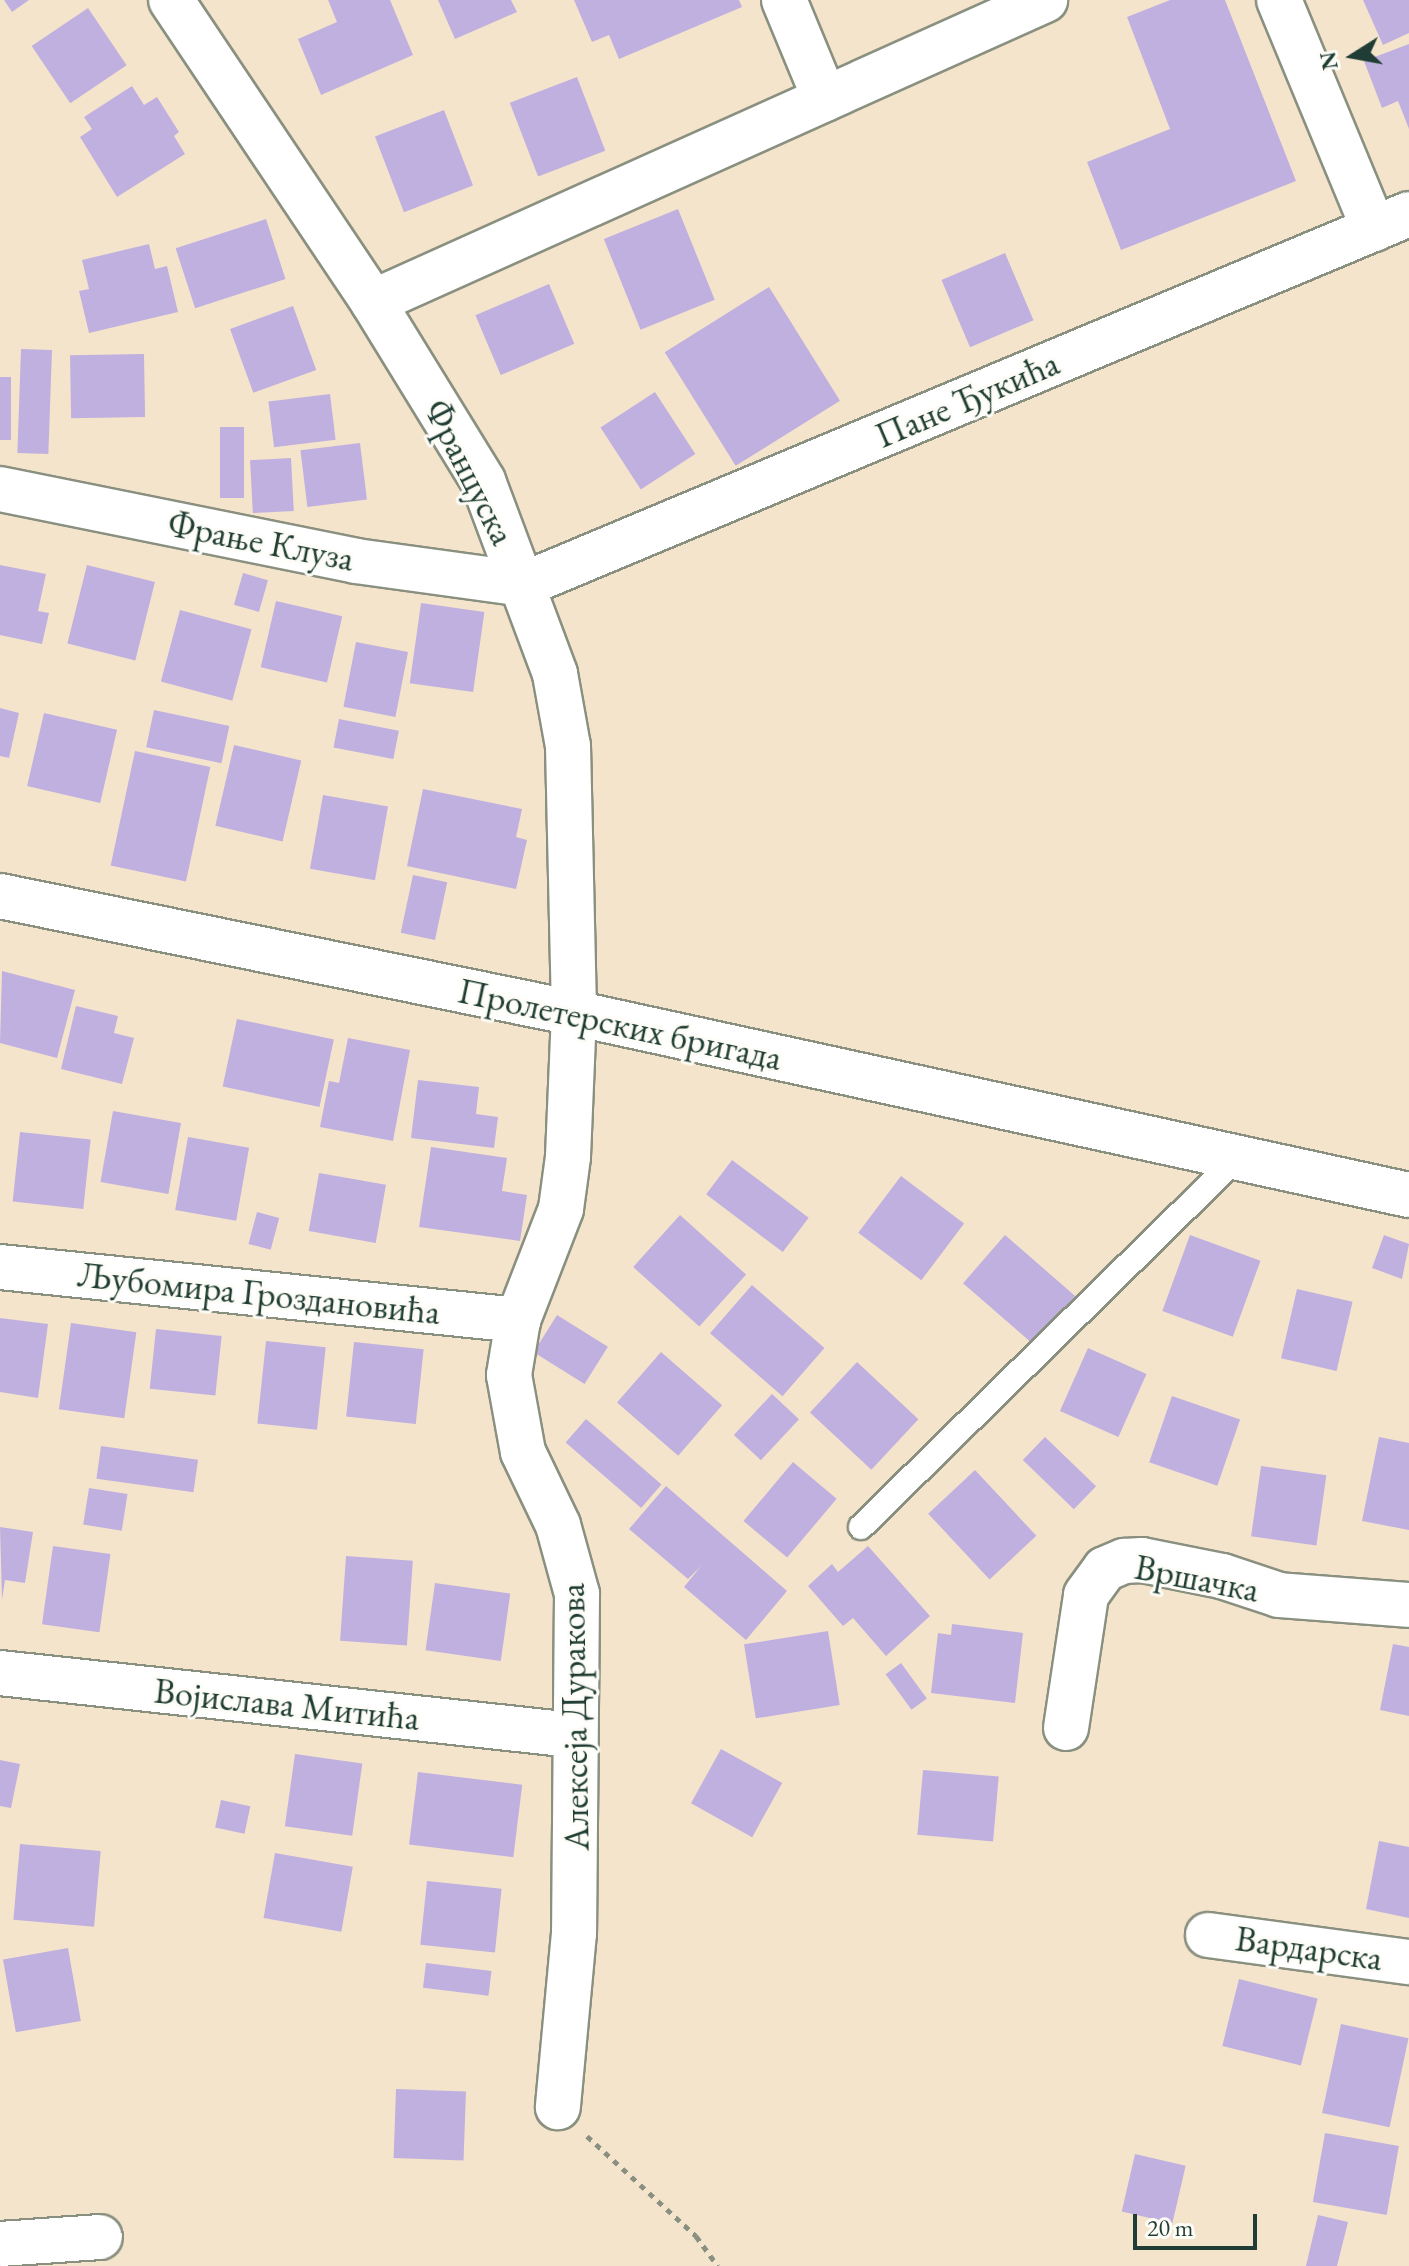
<!DOCTYPE html>
<html>
<head>
<meta charset="utf-8">
<style>
	body { margin:0 }
	#map { position:relative; width:1409px; height:2266px; overflow:hidden; background:#f5e4cc; font-family:"EB Garamond",serif }
	div>[style] { position:absolute }
	.building>* { inset:0; background:#c0b0df; transform-origin:0 0 }
	.path>* { height:5px; margin-top:-2.5px; transform-origin:0; background:repeating-linear-gradient(90deg,#8a9080 0 6px,transparent 0 12px) }
	.roads { filter:drop-shadow(2px 0 #8a9080) drop-shadow(-2px 0 #8a9080) drop-shadow(0 2px #8a9080) drop-shadow(0 -2px #8a9080) }
	.lane>* { height:24px; margin:-12px; padding:0 12px; transform-origin:12px; border-radius:12px; background:#fff }
	.street>* { height:44px; margin:-22px; padding:0 22px; transform-origin:22px; border-radius:22px; background:#fff }
	.secondary>* { height:44px; margin:-22px; padding:0 22px; transform-origin:22px; border-radius:22px; background:#fff }
	span { translate:-50% -50%; white-space:nowrap; text-align:center; line-height:1.15; -webkit-text-stroke:6px #fdfcf7; paint-order:stroke }
	.street-label { font-size:36px; color:#1f3d34 }
	.north { position:absolute; left:1313px; top:16px; width:80px; height:80px; -webkit-text-stroke:6px #fdfcf7; paint-order:stroke; rotate:259deg; font-size:22px; font-weight:700; line-height:32px; text-align:center; color:#1f3d34 }
	.north::after { content:''; display:block; margin:auto; width:28px; height:36px; background:#1f3d34; clip-path:polygon(50% 0,100% 100%,50% 72%,0 100%) }
	.scale { position:absolute; left:1133px; top:2214px; width:124px; height:36px; box-sizing:border-box; border:4px solid #1f3d34; border-top:0; padding-left:10px; font-size:24px; line-height:28px; white-space:nowrap; color:#1f3d34; -webkit-text-stroke:6px #fdfcf7; paint-order:stroke }
</style>
</head>
<body>
<div id="map">
	<div class="building">
		<div style="clip-path:polygon(4px 0,29px 0,12px 12px)"></div>
		<div style="clip-path:polygon(328px 0,390px 0,413px 55px,321px 95px,298px 39px,337px 22px)"></div>
		<div style="clip-path:polygon(438px 0,511px 0,517px 12px,455px 39px)"></div>
		<div style="clip-path:polygon(574px 0,739px 0,742px 7px,619px 59px,609px 35px,592px 42px)"></div>
		<div style="clip-path:polygon(1170px 0,1225px 0,1296px 181px,1121px 250px,1087px 162px,1170px 129px,1127px 17px)"></div>
		<div style="clip-path:polygon(1363px 0,1409px 0,1409px 33px,1383px 45px)"></div>
		<div style="left:88px;top:8px;width:69px;height:68px;rotate:56deg"></div>
		<div style="clip-path:polygon(1409px 44px,1409px 129px,1398px 101px,1382px 108px,1364px 61px)"></div>
		<div style="left:577px;top:77px;width:79px;height:72px;rotate:69deg"></div>
		<div style="clip-path:polygon(132px 86px,144px 105px,157px 97px,179px 132px,174px 136px,185px 154px,117px 197px,80px 137px,92px 129px,84px 117px)"></div>
		<div style="left:444px;top:110px;width:81px;height:74px;rotate:69deg"></div>
		<div style="left:678px;top:209px;width:98px;height:80px;rotate:68deg"></div>
		<div style="left:266px;top:219px;width:63px;height:95px;rotate:72deg"></div>
		<div style="clip-path:polygon(149px 244px,155px 269px,167px 266px,178px 312px,89px 333px,79px 291px,89px 289px,82px 260px)"></div>
		<div style="left:1005px;top:253px;width:73px;height:69px;rotate:67deg"></div>
		<div style="left:549px;top:284px;width:65px;height:80px;rotate:67deg"></div>
		<div style="left:769px;top:287px;width:134px;height:123px;rotate:58deg"></div>
		<div style="left:293px;top:306px;width:68px;height:67px;rotate:70deg"></div>
		<div style="left:21px;top:349px;width:31px;height:104px;rotate:2deg"></div>
		<div style="left:144px;top:354px;width:63px;height:74px;rotate:89deg"></div>
		<div style="left:0;top:377px;width:11px;height:63px"></div>
		<div style="left:655px;top:392px;width:74px;height:65px;rotate:57deg"></div>
		<div style="left:330px;top:394px;width:46px;height:62px;rotate:83deg"></div>
		<div style="left:220px;top:427px;width:24px;height:71px"></div>
		<div style="left:360px;top:443px;width:57px;height:60px;rotate:83deg"></div>
		<div style="left:291px;top:458px;width:53px;height:41px;rotate:87deg"></div>
		<div style="clip-path:polygon(0 565px,46px 574px,38px 611px,49px 613px,42px 644px,0 635px)"></div>
		<div style="left:87px;top:565px;width:70px;height:81px;rotate:14deg"></div>
		<div style="left:243px;top:573px;width:26px;height:33px;rotate:16deg"></div>
		<div style="left:276px;top:601px;width:68px;height:68px;rotate:13deg"></div>
		<div style="left:421px;top:603px;width:64px;height:81px;rotate:8deg"></div>
		<div style="left:180px;top:610px;width:74px;height:74px;rotate:15deg"></div>
		<div style="left:356px;top:642px;width:53px;height:66px;rotate:11deg"></div>
		<div style="clip-path:polygon(0 708px,19px 713px,9px 758px,0 756px)"></div>
		<div style="left:154px;top:710px;width:77px;height:38px;rotate:12deg"></div>
		<div style="left:44px;top:713px;width:75px;height:75px;rotate:13deg"></div>
		<div style="left:339px;top:719px;width:61px;height:29px;rotate:11deg"></div>
		<div style="left:234px;top:745px;width:69px;height:83px;rotate:13deg"></div>
		<div style="left:135px;top:751px;width:77px;height:117px;rotate:12deg"></div>
		<div style="clip-path:polygon(423px 789px,522px 809px,516px 837px,527px 840px,516px 889px,407px 866px)"></div>
		<div style="left:323px;top:795px;width:66px;height:75px;rotate:10deg"></div>
		<div style="left:413px;top:875px;width:35px;height:59px;rotate:12deg"></div>
		<div style="clip-path:polygon(2px 971px,75px 990px,57px 1058px,0 1043px)"></div>
		<div style="clip-path:polygon(76px 1006px,118px 1016px,114px 1033px,134px 1038px,122px 1084px,61px 1069px)"></div>
		<div style="left:237px;top:1019px;width:99px;height:69px;rotate:12deg"></div>
		<div style="clip-path:polygon(348px 1038px,410px 1050px,393px 1141px,320px 1127px,329px 1081px,339px 1083px)"></div>
		<div style="clip-path:polygon(418px 1080px,479px 1087px,476px 1114px,498px 1117px,494px 1148px,411px 1138px)"></div>
		<div style="left:113px;top:1111px;width:69px;height:72px;rotate:10deg"></div>
		<div style="left:20px;top:1132px;width:71px;height:70px;rotate:6deg"></div>
		<div style="left:188px;top:1137px;width:62px;height:74px;rotate:10deg"></div>
		<div style="clip-path:polygon(431px 1147px,507px 1158px,502px 1191px,527px 1195px,520px 1241px,419px 1227px)"></div>
		<div style="left:732px;top:1160px;width:96px;height:43px;rotate:37deg"></div>
		<div style="left:319px;top:1173px;width:68px;height:59px;rotate:10deg"></div>
		<div style="left:901px;top:1176px;width:79px;height:71px;rotate:37deg"></div>
		<div style="left:257px;top:1212px;width:23px;height:33px;rotate:15deg"></div>
		<div style="left:680px;top:1215px;width:89px;height:70px;rotate:42deg"></div>
		<div style="left:1005px;top:1235px;width:93px;height:64px;rotate:41deg"></div>
		<div style="left:1190px;top:1235px;width:75px;height:81px;rotate:20deg"></div>
		<div style="clip-path:polygon(1384px 1235px,1409px 1244px,1402px 1279px,1372px 1268px)"></div>
		<div style="left:752px;top:1285px;width:96px;height:64px;rotate:41deg"></div>
		<div style="left:1297px;top:1289px;width:57px;height:71px;rotate:13deg"></div>
		<div style="left:557px;top:1315px;width:60px;height:44px;rotate:32deg"></div>
		<div style="clip-path:polygon(0 1318px,48px 1324px,38px 1398px,0 1392px)"></div>
		<div style="left:71px;top:1323px;width:66px;height:87px;rotate:8deg"></div>
		<div style="left:156px;top:1329px;width:66px;height:60px;rotate:6deg"></div>
		<div style="left:266px;top:1341px;width:60px;height:83px;rotate:6deg"></div>
		<div style="left:354px;top:1342px;width:70px;height:75px;rotate:6deg"></div>
		<div style="left:1088px;top:1348px;width:64px;height:69px;rotate:24deg"></div>
		<div style="left:661px;top:1352px;width:81px;height:67px;rotate:41deg"></div>
		<div style="left:857px;top:1362px;width:84px;height:69px;rotate:43deg"></div>
		<div style="left:772px;top:1394px;width:37px;height:56px;rotate:43deg"></div>
		<div style="left:1172px;top:1396px;width:72px;height:70px;rotate:19deg"></div>
		<div style="left:586px;top:1419px;width:100px;height:31px;rotate:41deg"></div>
		<div style="left:1045px;top:1437px;width:71px;height:32px;rotate:44deg"></div>
		<div style="clip-path:polygon(1379px 1437px,1409px 1443px,1409px 1530px,1362px 1521px)"></div>
		<div style="left:101px;top:1446px;width:98px;height:33px;rotate:8deg"></div>
		<div style="left:793px;top:1462px;width:57px;height:77px;rotate:40deg"></div>
		<div style="left:1261px;top:1466px;width:66px;height:71px;rotate:8deg"></div>
		<div style="left:975px;top:1470px;width:90px;height:64px;rotate:47deg"></div>
		<div style="clip-path:polygon(666px 1486px,787px 1591px,746px 1640px,684px 1587px,701px 1566px,688px 1579px,629px 1529px)"></div>
		<div style="left:89px;top:1488px;width:39px;height:37px;rotate:9deg"></div>
		<div style="clip-path:polygon(0 1527px,33px 1532px,25px 1583px,5px 1580px,2px 1600px)"></div>
		<div style="left:53px;top:1546px;width:58px;height:79px;rotate:8deg"></div>
		<div style="clip-path:polygon(868px 1546px,930px 1616px,886px 1656px,853px 1618px,843px 1626px,808px 1586px,832px 1564px,838px 1572px)"></div>
		<div style="left:346px;top:1556px;width:67px;height:85px;rotate:4deg"></div>
		<div style="left:435px;top:1583px;width:76px;height:68px;rotate:8deg"></div>
		<div style="clip-path:polygon(952px 1624px,1023px 1633px,1015px 1703px,931px 1693px,938px 1633px,951px 1635px)"></div>
		<div style="left:828px;top:1631px;width:75px;height:85px;rotate:81deg"></div>
		<div style="clip-path:polygon(1393px 1644px,1409px 1647px,1409px 1716px,1380px 1710px)"></div>
		<div style="left:901px;top:1663px;width:44px;height:19px;rotate:54deg"></div>
		<div style="left:721px;top:1749px;width:70px;height:62px;rotate:29deg"></div>
		<div style="left:295px;top:1754px;width:68px;height:73px;rotate:8deg"></div>
		<div style="clip-path:polygon(0 1760px,20px 1764px,11px 1808px,0 1806px)"></div>
		<div style="left:923px;top:1770px;width:76px;height:65px;rotate:5deg"></div>
		<div style="left:418px;top:1772px;width:105px;height:73px;rotate:7deg"></div>
		<div style="left:221px;top:1800px;width:30px;height:28px;rotate:12deg"></div>
		<div style="clip-path:polygon(1379px 1841px,1409px 1847px,1409px 1918px,1366px 1909px)"></div>
		<div style="left:20px;top:1844px;width:81px;height:76px;rotate:5deg"></div>
		<div style="left:275px;top:1853px;width:79px;height:66px;rotate:10deg"></div>
		<div style="left:427px;top:1881px;width:75px;height:64px;rotate:6deg"></div>
		<div style="left:68px;top:1948px;width:74px;height:66px;rotate:80deg"></div>
		<div style="left:426px;top:1963px;width:66px;height:25px;rotate:7deg"></div>
		<div style="left:1239px;top:1979px;width:81px;height:69px;rotate:14deg"></div>
		<div style="left:1341px;top:2024px;width:69px;height:91px;rotate:12deg"></div>
		<div style="left:396px;top:2089px;width:70px;height:69px;rotate:2deg"></div>
		<div style="left:1325px;top:2133px;width:75px;height:70px;rotate:10deg"></div>
		<div style="left:1135px;top:2154px;width:52px;height:59px;rotate:13deg"></div>
		<div style="clip-path:polygon(1318px 2215px,1348px 2222px,1337px 2266px,1306px 2266px)"></div>
	</div>
	<div class="path">
		<div style="left:587px;top:2136px;width:148px;rotate:42.5deg"></div>
		<div style="left:696px;top:2236px;width:37px;rotate:54deg"></div>
	</div>
	<div class="roads">
		<div class="lane">
			<div style="left:861px;top:1527px;width:530px;rotate:-44.46deg"></div>
		</div>
		<div class="street">
			<div style="left:171px;top:0;width:363px;rotate:56.2deg"></div>
			<div style="left:373px;top:302px;width:210px;rotate:58.4deg"></div>
			<div style="left:483px;top:481px;width:206px;rotate:69.5deg"></div>
			<div style="left:555px;top:674px;width:73px;rotate:79.8deg"></div>
			<div style="left:568px;top:746px;width:267px;rotate:88.7deg"></div>
			<div style="left:574px;top:1013px;width:144px;rotate:92.4deg"></div>
			<div style="left:568px;top:1157px;width:52px;rotate:97.7deg"></div>
			<div style="left:561px;top:1209px;width:119px;rotate:111.2deg"></div>
			<div style="left:518px;top:1320px;width:56px;rotate:99.3deg"></div>
			<div style="left:509px;top:1375px;width:78px;rotate:79.7deg"></div>
			<div style="left:523px;top:1452px;width:81px;rotate:64.4deg"></div>
			<div style="left:558px;top:1525px;width:72px;rotate:74.6deg"></div>
			<div style="left:577px;top:1594px;width:339px;rotate:90.5deg"></div>
			<div style="left:574px;top:1933px;width:175px;rotate:95.3deg"></div>
			<div style="left:784px;top:0;width:107px;rotate:67.5deg"></div>
			<div style="left:1279px;top:0;width:248px;rotate:67.5deg"></div>
			<div style="left:373px;top:302px;width:737px;rotate:-24.2deg"></div>
			<div style="left:0;top:489px;width:363px;rotate:11.4deg"></div>
			<div style="left:356px;top:561px;width:171px;rotate:7.8deg"></div>
			<div style="left:525px;top:584px;width:958px;rotate:-22.71deg"></div>
			<div style="left:0;top:1267px;width:521px;rotate:5.84deg"></div>
			<div style="left:0;top:1673px;width:576px;rotate:6.18deg"></div>
			<div style="left:1066px;top:1728px;width:134px;rotate:-81.4deg"></div>
			<div style="left:1086px;top:1595px;width:32px;rotate:-54deg"></div>
			<div style="left:1105px;top:1569px;width:21px;rotate:-23deg"></div>
			<div style="left:1124px;top:1561px;width:18px;rotate:-3deg"></div>
			<div style="left:1142px;top:1560px;width:82px;rotate:11.3deg"></div>
			<div style="left:1222px;top:1576px;width:60px;rotate:18.4deg"></div>
			<div style="left:1279px;top:1595px;width:130px;rotate:4.4deg"></div>
			<div style="left:1208px;top:1935px;width:203px;rotate:7.7deg"></div>
			<div style="left:0;top:2244px;width:100px;rotate:-4deg"></div>
		</div>
		<div class="secondary">
			<div style="left:0;top:896px;width:586px;rotate:11.52deg"></div>
			<div style="left:574px;top:1013px;width:855px;rotate:12.3deg"></div>
		</div>
	</div>
	<div class="street-label">
		<span style="left:967px;top:399px;rotate:-23deg">Пане Ђукића</span>
		<span style="left:470px;top:472px;rotate:63deg">Француска</span>
		<span style="left:261px;top:541px;rotate:11deg">Фрање Клуза</span>
		<span style="left:620px;top:1024px;rotate:12deg">Пролетерских бригада</span>
		<span style="left:259px;top:1293px;rotate:6deg">Љубомира Гроздановића</span>
		<span style="left:1197px;top:1578px;rotate:11deg">Вршачка</span>
		<span style="left:287px;top:1704px;rotate:6deg">Војислава Митића</span>
		<span style="left:574px;top:1717px;rotate:-91deg">Алексеја Дуракова</span>
		<span style="left:1309px;top:1948px;rotate:8deg">Вардарска</span>
	</div>
	<div class="north">N</div>
	<div class="scale">20 m</div>
</div>
</body>
</html>
